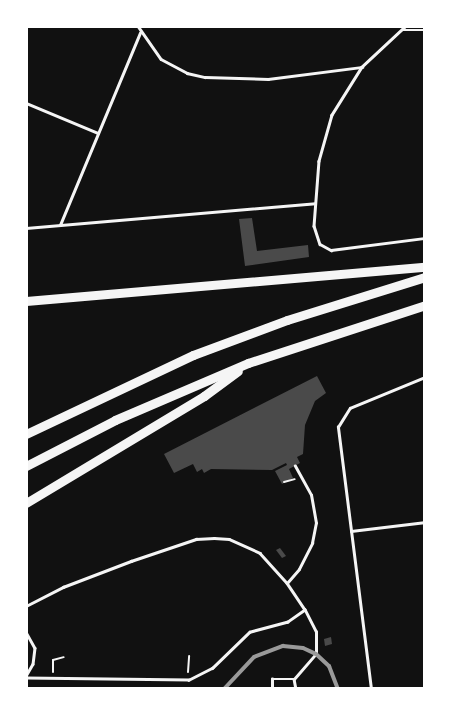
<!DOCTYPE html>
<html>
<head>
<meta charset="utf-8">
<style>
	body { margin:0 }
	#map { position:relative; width:451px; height:715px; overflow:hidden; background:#111; font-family:"PT Serif",serif }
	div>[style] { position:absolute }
	.building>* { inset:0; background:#4a4a4a }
	.path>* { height:2px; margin:-1px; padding:0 1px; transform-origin:1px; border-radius:1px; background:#f5f5f5 }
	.service>* { height:2.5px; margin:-1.25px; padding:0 1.25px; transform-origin:1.25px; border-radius:1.25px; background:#f5f5f5 }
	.motorway>* { height:9px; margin:-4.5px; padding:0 4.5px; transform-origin:4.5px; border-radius:4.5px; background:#f5f5f5 }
	.rail>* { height:4px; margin:-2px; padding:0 2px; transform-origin:2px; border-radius:2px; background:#9a9a9a }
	span { translate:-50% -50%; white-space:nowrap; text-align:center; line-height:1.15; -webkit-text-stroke:4.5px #fff; paint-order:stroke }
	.frame { position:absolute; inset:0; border:28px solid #fff; pointer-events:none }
</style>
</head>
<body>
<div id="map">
	<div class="building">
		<div style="clip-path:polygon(252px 218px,257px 251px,308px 245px,309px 257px,245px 266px,239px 219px)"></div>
		<div style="clip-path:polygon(317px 376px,326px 393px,315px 401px,305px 425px,303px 454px,297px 457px,300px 463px,289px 469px,293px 478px,282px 484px,275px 471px,287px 465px,286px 463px,272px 470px,211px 469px,204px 473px,202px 469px,197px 472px,193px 464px,174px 473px,164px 454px)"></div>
		<div style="clip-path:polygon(280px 548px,286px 556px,282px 558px,276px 550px)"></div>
		<div style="clip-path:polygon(331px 637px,332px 644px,325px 646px,324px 639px)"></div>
	</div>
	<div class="path">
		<div style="left:284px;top:482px;width:11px;rotate:-15deg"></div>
		<div style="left:53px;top:672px;width:12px;rotate:-90deg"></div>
		<div style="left:53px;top:660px;width:11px;rotate:-15deg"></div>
		<div style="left:188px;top:672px;width:16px;rotate:-86deg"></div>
	</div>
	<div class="service">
		<div style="left:138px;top:26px;width:40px;rotate:55.1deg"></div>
		<div style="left:161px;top:59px;width:30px;rotate:28deg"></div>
		<div style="left:187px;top:73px;width:18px;rotate:13deg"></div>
		<div style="left:205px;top:77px;width:63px;rotate:1.8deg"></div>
		<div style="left:268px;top:79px;width:95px;rotate:-7.3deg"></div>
		<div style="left:406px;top:26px;width:60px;rotate:137deg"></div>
		<div style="left:362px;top:67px;width:57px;rotate:122deg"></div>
		<div style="left:332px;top:115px;width:48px;rotate:105.8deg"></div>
		<div style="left:319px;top:161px;width:65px;rotate:94.4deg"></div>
		<div style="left:314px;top:226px;width:19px;rotate:72deg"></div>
		<div style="left:320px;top:244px;width:13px;rotate:29deg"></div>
		<div style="left:331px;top:250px;width:95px;rotate:-7.3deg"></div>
		<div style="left:402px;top:30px;width:23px"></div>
		<div style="left:26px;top:103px;width:78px;rotate:22.6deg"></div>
		<div style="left:60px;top:225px;width:208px;rotate:-67.4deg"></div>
		<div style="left:26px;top:228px;width:290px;rotate:-4.9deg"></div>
		<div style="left:351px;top:531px;width:75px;rotate:-6.9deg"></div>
		<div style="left:287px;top:583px;width:18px;rotate:-49deg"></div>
		<div style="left:299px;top:569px;width:29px;rotate:-63deg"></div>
		<div style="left:312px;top:543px;width:20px;rotate:-79deg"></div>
		<div style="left:316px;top:523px;width:28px;rotate:-100deg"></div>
		<div style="left:311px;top:495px;width:33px;rotate:-119deg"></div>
		<div style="left:26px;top:606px;width:42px;rotate:-27.2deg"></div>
		<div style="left:63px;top:587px;width:73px;rotate:-20.9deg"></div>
		<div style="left:131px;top:561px;width:69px;rotate:-18.7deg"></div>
		<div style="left:196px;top:539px;width:18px;rotate:-3deg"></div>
		<div style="left:214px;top:538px;width:15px;rotate:4deg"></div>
		<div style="left:229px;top:539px;width:34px;rotate:24deg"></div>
		<div style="left:260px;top:553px;width:40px;rotate:48deg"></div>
		<div style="left:287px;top:583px;width:32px;rotate:56deg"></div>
		<div style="left:305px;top:610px;width:21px;rotate:145deg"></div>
		<div style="left:288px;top:622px;width:39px;rotate:165deg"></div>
		<div style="left:250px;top:632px;width:52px;rotate:135.8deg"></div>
		<div style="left:213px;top:668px;width:27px;rotate:153deg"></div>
		<div style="left:189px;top:680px;width:163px;rotate:-179.3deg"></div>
		<div style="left:26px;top:632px;width:18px;rotate:61deg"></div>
		<div style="left:35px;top:648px;width:16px;rotate:97deg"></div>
		<div style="left:33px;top:664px;width:14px;rotate:120deg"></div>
		<div style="left:294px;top:679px;width:10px;rotate:79deg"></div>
		<div style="left:272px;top:689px;width:10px;rotate:-90deg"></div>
		<div style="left:272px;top:679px;width:22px"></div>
		<div style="left:294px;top:679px;width:33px;rotate:-49deg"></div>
		<div style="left:316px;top:654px;width:22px;rotate:-90deg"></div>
		<div style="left:316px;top:632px;width:25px;rotate:-117deg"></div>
		<div style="left:371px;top:689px;width:264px;rotate:-97.2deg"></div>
		<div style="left:338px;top:427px;width:22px;rotate:-58deg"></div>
		<div style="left:350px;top:408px;width:81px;rotate:-22.5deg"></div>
	</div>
	<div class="motorway">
		<div style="left:26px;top:301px;width:400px;rotate:-4.9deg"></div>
		<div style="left:26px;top:434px;width:185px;rotate:-25.3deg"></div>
		<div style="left:193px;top:355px;width:100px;rotate:-20.4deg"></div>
		<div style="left:287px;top:320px;width:145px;rotate:-17.3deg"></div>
		<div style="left:26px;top:466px;width:100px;rotate:-27.3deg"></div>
		<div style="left:115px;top:420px;width:145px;rotate:-23.2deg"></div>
		<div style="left:248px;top:363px;width:186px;rotate:-18.1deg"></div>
		<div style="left:26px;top:503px;width:208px;rotate:-31deg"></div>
		<div style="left:204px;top:396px;width:42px;rotate:-36.3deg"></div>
	</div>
	<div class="rail">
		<div style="left:224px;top:689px;width:44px;rotate:-46.8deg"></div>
		<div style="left:254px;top:657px;width:31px;rotate:-21deg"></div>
		<div style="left:283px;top:646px;width:20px;rotate:6deg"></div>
		<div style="left:303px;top:648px;width:14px;rotate:25deg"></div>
		<div style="left:316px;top:654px;width:18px;rotate:43deg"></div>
		<div style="left:329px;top:666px;width:25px;rotate:69deg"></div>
	</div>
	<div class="frame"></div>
</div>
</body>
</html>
